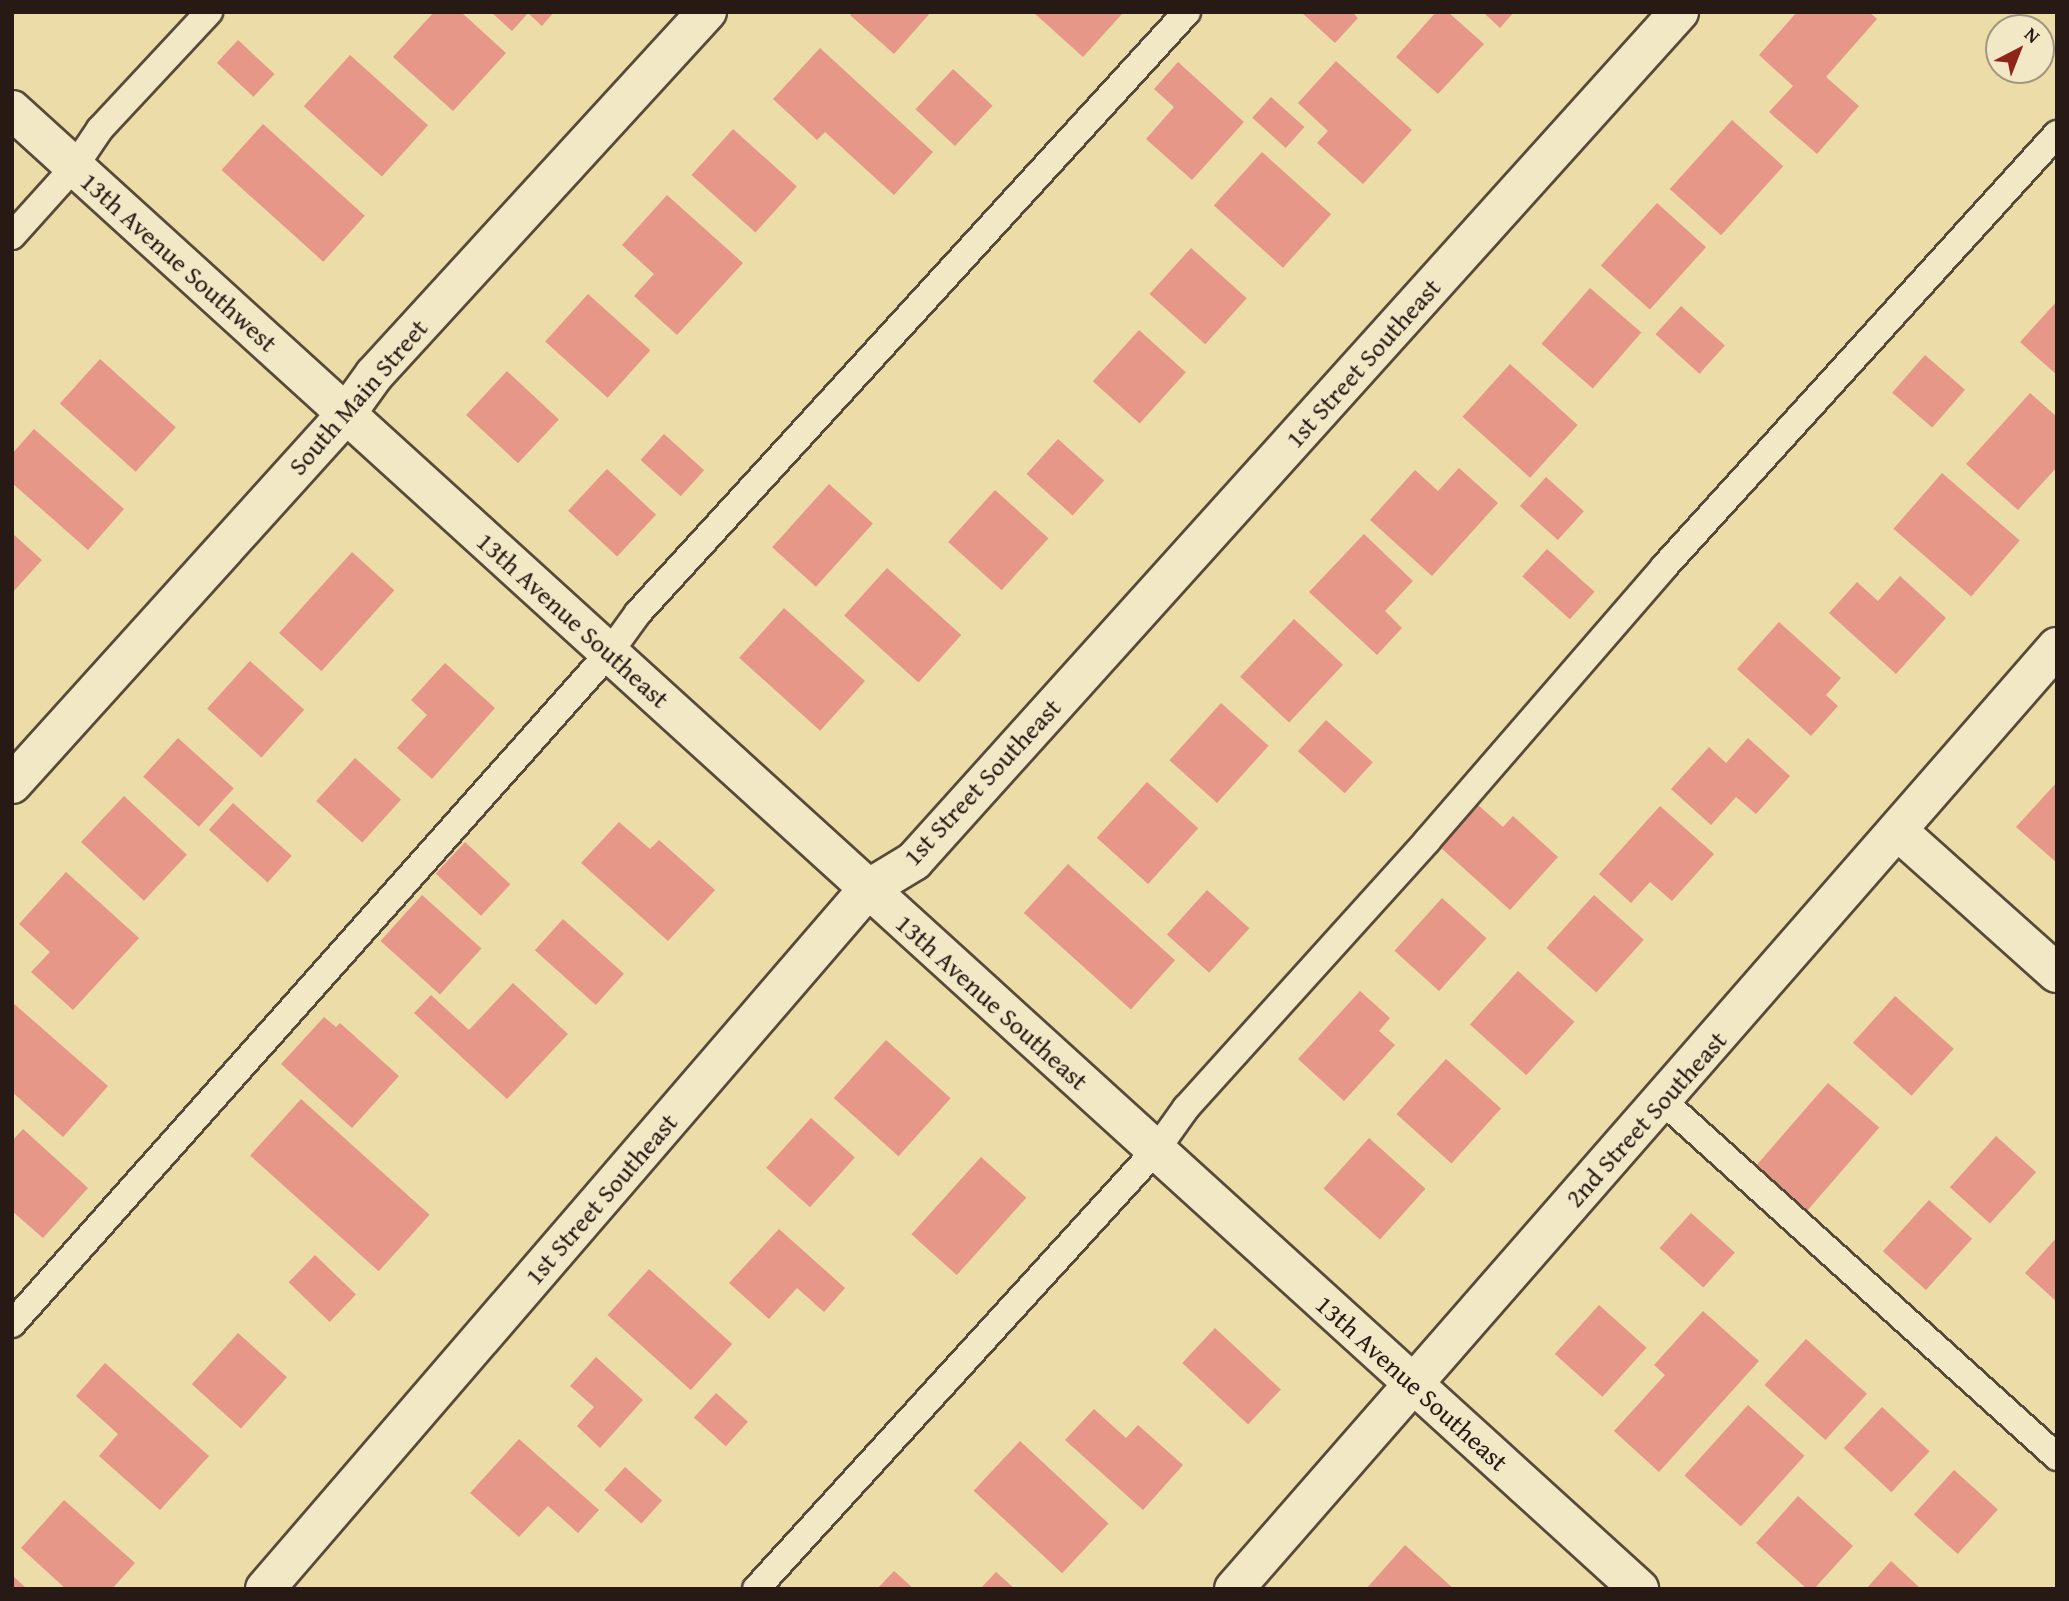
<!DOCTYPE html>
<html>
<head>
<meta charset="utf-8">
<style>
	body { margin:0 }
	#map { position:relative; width:2069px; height:1601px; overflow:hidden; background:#ecdca8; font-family:"Gentium Book Plus",serif }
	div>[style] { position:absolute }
	.building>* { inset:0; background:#e69787; transform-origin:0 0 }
	.roads { filter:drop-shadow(2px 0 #584a3a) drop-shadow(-2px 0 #584a3a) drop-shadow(0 2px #584a3a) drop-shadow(0 -2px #584a3a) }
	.service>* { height:26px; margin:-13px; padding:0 13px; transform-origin:13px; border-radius:13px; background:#f3e8c6 }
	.minor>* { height:38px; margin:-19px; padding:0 19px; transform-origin:19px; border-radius:19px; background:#f3e8c6 }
	.tertiary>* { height:38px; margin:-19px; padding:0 19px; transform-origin:19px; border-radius:19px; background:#f3e8c6 }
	span { translate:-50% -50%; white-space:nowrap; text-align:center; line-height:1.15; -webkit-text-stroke:5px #f3e8c6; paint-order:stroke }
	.street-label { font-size:26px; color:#271a15 }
	.frame { position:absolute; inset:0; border:14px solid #271a15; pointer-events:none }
	.north { position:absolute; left:1985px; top:14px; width:70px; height:70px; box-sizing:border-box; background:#f3e8c6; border:2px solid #a1967f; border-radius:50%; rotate:42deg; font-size:19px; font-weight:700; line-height:28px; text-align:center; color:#271a15 }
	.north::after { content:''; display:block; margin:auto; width:24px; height:32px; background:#8f2418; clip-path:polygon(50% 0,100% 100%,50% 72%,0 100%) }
</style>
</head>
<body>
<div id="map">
	<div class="building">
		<div style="clip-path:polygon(434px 12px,461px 12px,506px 53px,453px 111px,393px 57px)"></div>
		<div style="clip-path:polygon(491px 12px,554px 12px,542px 26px,528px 13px,512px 31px)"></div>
		<div style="clip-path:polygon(853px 12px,931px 12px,894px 54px,850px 15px)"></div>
		<div style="clip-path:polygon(1033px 12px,1119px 12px,1122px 14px,1083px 57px)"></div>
		<div style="clip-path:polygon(1301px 12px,1352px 12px,1358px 18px,1335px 43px)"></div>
		<div style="clip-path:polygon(1436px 12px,1448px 12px,1484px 44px,1438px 94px,1396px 57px)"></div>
		<div style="clip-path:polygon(1483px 12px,1514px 12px,1500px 28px)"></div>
		<div style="clip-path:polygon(1797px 12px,1869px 12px,1877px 19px,1826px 77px,1859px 106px,1817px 154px,1769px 112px,1793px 86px,1759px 55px)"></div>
		<div style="left:238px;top:40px;width:50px;height:31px;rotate:43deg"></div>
		<div style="clip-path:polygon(820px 48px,933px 152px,894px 195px,825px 132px,817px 140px,773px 99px)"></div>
		<div style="left:350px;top:55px;width:105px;height:69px;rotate:42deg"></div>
		<div style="clip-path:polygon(1336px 61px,1412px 130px,1363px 184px,1317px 143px,1328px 131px,1298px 103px)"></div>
		<div style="clip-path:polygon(1178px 62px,1244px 122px,1192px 180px,1146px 139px,1174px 107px,1154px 89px)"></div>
		<div style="left:953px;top:69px;width:54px;height:55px;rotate:43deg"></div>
		<div style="left:1271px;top:97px;width:45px;height:28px;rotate:42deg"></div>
		<div style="left:1732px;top:120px;width:69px;height:93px;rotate:42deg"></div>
		<div style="left:263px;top:124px;width:137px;height:62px;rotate:42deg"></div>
		<div style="left:733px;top:129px;width:86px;height:62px;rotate:42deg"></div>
		<div style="left:1262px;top:152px;width:93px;height:72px;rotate:42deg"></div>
		<div style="clip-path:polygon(667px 195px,743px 263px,677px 335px,634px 296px,654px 274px,622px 245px)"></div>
		<div style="left:1657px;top:203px;width:66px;height:84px;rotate:42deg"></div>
		<div style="left:1191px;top:248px;width:75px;height:62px;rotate:42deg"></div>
		<div style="left:1590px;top:288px;width:68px;height:74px;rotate:41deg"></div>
		<div style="left:588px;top:294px;width:84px;height:64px;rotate:42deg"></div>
		<div style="clip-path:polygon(2057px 301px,2057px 375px,2020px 342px)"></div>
		<div style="left:1681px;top:306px;width:59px;height:38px;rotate:42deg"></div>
		<div style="left:1139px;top:330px;width:63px;height:69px;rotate:42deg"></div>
		<div style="left:1925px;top:355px;width:53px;height:50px;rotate:41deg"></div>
		<div style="left:100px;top:359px;width:102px;height:60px;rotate:42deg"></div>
		<div style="left:1510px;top:364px;width:91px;height:71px;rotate:42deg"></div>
		<div style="left:507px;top:371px;width:71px;height:60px;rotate:43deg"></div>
		<div style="clip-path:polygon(2030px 393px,2057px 417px,2057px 467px,2018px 510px,1966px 464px)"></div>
		<div style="clip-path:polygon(34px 429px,124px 509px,88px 550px,12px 483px,12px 454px)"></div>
		<div style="left:664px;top:434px;width:54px;height:35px;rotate:42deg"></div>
		<div style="left:1058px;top:439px;width:62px;height:47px;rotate:42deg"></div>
		<div style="clip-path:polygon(1459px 468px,1498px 503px,1432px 576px,1370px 520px,1415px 470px,1438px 491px)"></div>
		<div style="left:607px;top:469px;width:67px;height:57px;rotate:43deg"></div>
		<div style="left:1942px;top:473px;width:103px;height:74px;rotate:41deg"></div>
		<div style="left:1546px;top:477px;width:51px;height:39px;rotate:42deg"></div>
		<div style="left:829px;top:484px;width:59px;height:85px;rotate:42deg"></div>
		<div style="left:995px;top:490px;width:72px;height:70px;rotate:42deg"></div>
		<div style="clip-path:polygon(12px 533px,42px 560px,12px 593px)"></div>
		<div style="clip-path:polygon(1364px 534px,1413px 581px,1385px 611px,1402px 628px,1377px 655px,1309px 592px)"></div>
		<div style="left:1547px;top:549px;width:64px;height:37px;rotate:42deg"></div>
		<div style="left:352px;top:552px;width:57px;height:109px;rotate:42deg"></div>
		<div style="left:887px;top:568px;width:100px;height:64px;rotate:42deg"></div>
		<div style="clip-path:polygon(1900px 576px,1946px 618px,1896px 674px,1829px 613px,1857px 582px,1878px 601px)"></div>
		<div style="left:784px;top:608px;width:109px;height:67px;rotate:42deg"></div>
		<div style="left:1294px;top:619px;width:67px;height:79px;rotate:43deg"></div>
		<div style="clip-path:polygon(1779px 622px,1841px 678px,1826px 695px,1838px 706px,1811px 736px,1737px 669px)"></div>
		<div style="left:250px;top:661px;width:73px;height:64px;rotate:42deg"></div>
		<div style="clip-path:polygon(445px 663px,495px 708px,432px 779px,397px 748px,427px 715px,411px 700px)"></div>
		<div style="left:1221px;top:703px;width:64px;height:77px;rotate:42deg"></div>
		<div style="left:1326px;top:720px;width:63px;height:42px;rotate:42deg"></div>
		<div style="left:178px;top:738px;width:75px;height:52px;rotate:42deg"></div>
		<div style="clip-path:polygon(1748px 738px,1790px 776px,1756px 814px,1736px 797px,1711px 825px,1671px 789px,1709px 747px,1726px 763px)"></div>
		<div style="left:355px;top:758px;width:62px;height:58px;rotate:42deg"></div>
		<div style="left:1147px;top:782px;width:69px;height:75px;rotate:42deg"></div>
		<div style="clip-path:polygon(2057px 782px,2057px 863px,2016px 827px)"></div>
		<div style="left:124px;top:796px;width:86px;height:63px;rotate:43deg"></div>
		<div style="left:233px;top:803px;width:79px;height:36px;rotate:42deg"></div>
		<div style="clip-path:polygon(1478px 805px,1503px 827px,1513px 816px,1558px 857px,1510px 910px,1440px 847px)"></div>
		<div style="clip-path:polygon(1660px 806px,1714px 854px,1672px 901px,1650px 882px,1631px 903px,1599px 874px)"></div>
		<div style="clip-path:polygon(619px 822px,650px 849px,659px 840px,715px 890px,668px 941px,581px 863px)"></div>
		<div style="left:465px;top:842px;width:62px;height:43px;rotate:43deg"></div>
		<div style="left:1068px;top:864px;width:144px;height:66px;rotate:42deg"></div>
		<div style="clip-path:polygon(66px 872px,139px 938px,73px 1010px,31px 972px,50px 952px,19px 924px)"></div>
		<div style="left:1207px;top:890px;width:57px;height:60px;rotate:42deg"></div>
		<div style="left:422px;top:895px;width:80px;height:62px;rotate:42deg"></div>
		<div style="left:1594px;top:895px;width:67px;height:71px;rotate:42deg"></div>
		<div style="left:1442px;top:898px;width:60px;height:71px;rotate:42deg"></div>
		<div style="left:563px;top:919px;width:82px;height:42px;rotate:42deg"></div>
		<div style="left:1518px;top:971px;width:76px;height:72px;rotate:42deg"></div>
		<div style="clip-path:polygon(513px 983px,568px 1034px,507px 1099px,414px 1013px,431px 995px,469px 1030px)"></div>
		<div style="clip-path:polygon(1360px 991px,1390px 1018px,1379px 1031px,1395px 1045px,1344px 1101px,1298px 1059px)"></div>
		<div style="left:1895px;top:996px;width:79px;height:63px;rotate:42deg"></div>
		<div style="clip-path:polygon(12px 1002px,108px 1086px,63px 1137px,12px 1092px)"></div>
		<div style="clip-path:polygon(324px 1017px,336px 1027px,340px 1023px,399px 1076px,352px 1128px,281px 1064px)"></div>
		<div style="left:886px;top:1040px;width:87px;height:78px;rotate:42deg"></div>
		<div style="left:1446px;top:1059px;width:74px;height:74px;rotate:42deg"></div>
		<div style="left:1828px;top:1083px;width:68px;height:115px;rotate:41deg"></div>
		<div style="left:301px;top:1099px;width:173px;height:76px;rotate:42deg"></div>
		<div style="left:811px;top:1118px;width:59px;height:67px;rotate:42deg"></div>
		<div style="clip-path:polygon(23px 1129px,88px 1188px,43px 1238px,12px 1211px,12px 1141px)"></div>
		<div style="left:1996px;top:1136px;width:54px;height:69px;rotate:42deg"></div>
		<div style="left:1369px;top:1138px;width:76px;height:68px;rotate:42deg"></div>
		<div style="left:981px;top:1157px;width:61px;height:104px;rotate:42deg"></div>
		<div style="left:1929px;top:1200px;width:58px;height:69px;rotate:42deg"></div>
		<div style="left:1691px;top:1213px;width:59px;height:47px;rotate:42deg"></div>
		<div style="clip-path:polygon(779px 1229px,845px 1288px,824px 1312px,797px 1288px,769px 1319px,729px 1283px)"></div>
		<div style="clip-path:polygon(2057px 1237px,2057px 1302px,2025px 1273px)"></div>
		<div style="left:315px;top:1255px;width:57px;height:38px;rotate:44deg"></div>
		<div style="left:649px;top:1269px;width:112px;height:62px;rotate:42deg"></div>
		<div style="left:1599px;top:1305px;width:64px;height:66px;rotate:42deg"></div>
		<div style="clip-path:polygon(1703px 1311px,1759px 1361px,1659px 1472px,1614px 1431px,1665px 1375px,1654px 1365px)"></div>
		<div style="left:1215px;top:1328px;width:90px;height:48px;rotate:43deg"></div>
		<div style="left:238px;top:1333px;width:66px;height:69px;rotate:42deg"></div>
		<div style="left:1806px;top:1339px;width:82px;height:62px;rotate:42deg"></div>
		<div style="clip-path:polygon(596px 1357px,643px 1400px,600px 1448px,577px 1426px,594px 1407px,570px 1386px)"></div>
		<div style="clip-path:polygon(105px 1363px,209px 1456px,160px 1510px,99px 1456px,118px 1434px,76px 1396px)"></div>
		<div style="left:716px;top:1393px;width:43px;height:33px;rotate:42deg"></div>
		<div style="left:1748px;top:1405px;width:76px;height:95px;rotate:42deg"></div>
		<div style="left:1882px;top:1407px;width:65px;height:56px;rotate:43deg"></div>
		<div style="clip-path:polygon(1094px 1409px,1126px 1438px,1138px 1425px,1183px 1465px,1143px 1510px,1065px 1440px)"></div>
		<div style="clip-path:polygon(519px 1439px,599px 1510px,578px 1533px,548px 1506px,519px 1537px,470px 1493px)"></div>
		<div style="left:1020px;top:1441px;width:121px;height:68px;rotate:43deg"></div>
		<div style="left:625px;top:1467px;width:50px;height:31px;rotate:42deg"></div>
		<div style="left:1954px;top:1470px;width:59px;height:60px;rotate:42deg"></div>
		<div style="clip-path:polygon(1798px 1496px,1853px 1546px,1814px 1589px,1807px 1589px,1756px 1543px)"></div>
		<div style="clip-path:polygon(64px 1500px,135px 1563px,112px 1589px,66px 1589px,21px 1548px)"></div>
		<div style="clip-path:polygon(1405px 1545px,1454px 1589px,1366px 1589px)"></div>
		<div style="clip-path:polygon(1891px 1561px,1921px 1589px,1866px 1589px)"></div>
		<div style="clip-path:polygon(894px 1571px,914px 1589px,877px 1589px)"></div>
		<div style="clip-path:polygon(996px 1572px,1015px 1589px,980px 1589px)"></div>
		<div style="clip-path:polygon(12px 1575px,27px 1589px,12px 1589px)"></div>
	</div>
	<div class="roads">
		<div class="service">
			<div style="left:12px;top:236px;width:94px;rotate:-48deg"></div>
			<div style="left:75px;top:166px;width:45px;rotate:-56deg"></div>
			<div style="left:100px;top:129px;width:160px;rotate:-47deg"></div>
			<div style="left:1663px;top:1101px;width:531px;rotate:42.1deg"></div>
			<div style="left:12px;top:1324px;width:898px;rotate:-48.34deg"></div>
			<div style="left:609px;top:653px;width:49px;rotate:-54.1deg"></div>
			<div style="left:638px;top:613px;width:814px;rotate:-47.59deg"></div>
			<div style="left:756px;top:1589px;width:594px;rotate:-47.66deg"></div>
			<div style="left:1156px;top:1150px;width:52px;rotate:-54.5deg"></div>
			<div style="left:1186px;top:1108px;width:360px;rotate:-47.9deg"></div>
			<div style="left:1427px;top:841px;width:362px;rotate:-49.1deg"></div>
			<div style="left:1664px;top:567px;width:585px;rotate:-47.77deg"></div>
		</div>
		<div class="minor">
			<div style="left:12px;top:110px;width:2199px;rotate:42.27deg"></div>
			<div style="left:12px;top:784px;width:498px;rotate:-47.9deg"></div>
			<div style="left:346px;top:414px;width:48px;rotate:-54.3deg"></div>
			<div style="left:374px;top:375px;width:493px;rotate:-47.5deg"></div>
			<div style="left:1898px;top:831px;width:213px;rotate:41.8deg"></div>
			<div style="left:265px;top:1589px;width:924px;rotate:-49.26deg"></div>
			<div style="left:868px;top:889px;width:54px;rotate:-31.3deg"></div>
			<div style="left:914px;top:861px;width:1143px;rotate:-47.98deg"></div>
		</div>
		<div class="tertiary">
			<div style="left:1234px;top:1589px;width:1251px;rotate:-48.86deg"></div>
		</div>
	</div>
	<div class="street-label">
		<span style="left:179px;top:262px;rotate:42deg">13th Avenue Southwest</span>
		<span style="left:1363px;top:363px;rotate:-48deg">1st Street Southeast</span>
		<span style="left:358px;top:397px;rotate:-49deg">South Main Street</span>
		<span style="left:573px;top:620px;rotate:42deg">13th Avenue Southeast</span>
		<span style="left:982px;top:782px;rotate:-47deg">1st Street Southeast</span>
		<span style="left:992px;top:1002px;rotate:42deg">13th Avenue Southeast</span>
		<span style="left:1646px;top:1119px;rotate:-48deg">2nd Street Southeast</span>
		<span style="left:601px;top:1199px;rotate:-49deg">1st Street Southeast</span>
		<span style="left:1412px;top:1383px;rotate:42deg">13th Avenue Southeast</span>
	</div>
	<div class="frame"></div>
	<div class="north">N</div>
</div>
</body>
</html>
